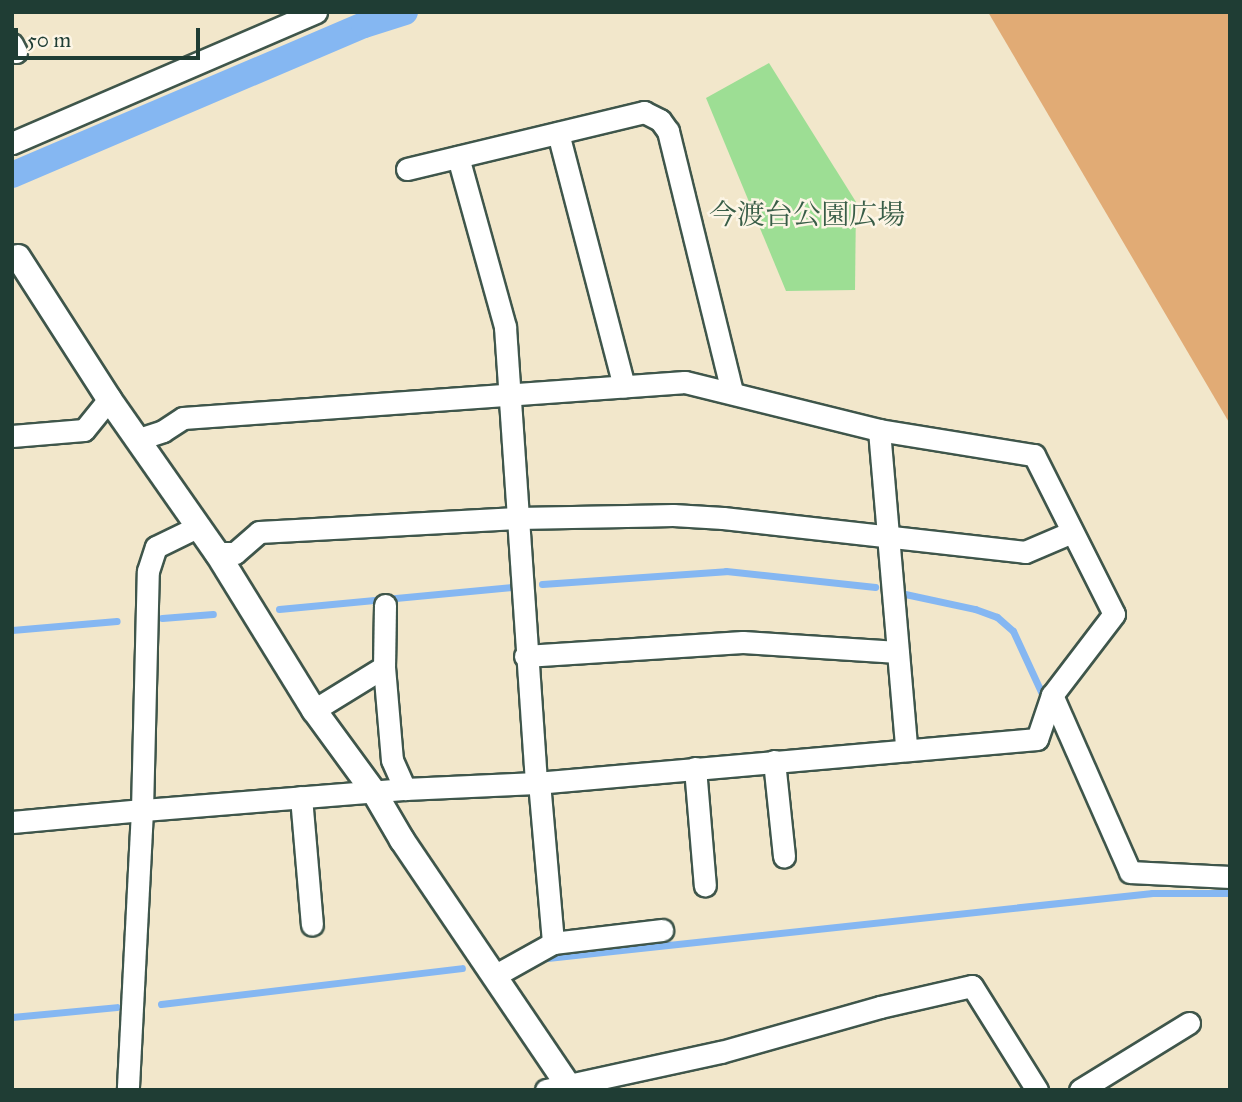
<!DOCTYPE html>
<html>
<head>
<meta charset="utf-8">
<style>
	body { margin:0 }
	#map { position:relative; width:1242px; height:1102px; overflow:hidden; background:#f2e7cb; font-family:"IM FELL Great Primer","Noto Serif JP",serif }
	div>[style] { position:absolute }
	.green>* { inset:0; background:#9dde94 }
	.stream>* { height:7px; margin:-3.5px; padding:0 3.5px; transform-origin:3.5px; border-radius:3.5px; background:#85b7f2 }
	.canal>* { height:26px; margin:-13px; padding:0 13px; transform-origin:13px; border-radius:13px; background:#85b7f2 }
	.building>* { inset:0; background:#e1ab75 }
	.roads { filter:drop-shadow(2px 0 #3f564b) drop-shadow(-2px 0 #3f564b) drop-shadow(0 2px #3f564b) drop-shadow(0 -2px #3f564b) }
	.minor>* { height:21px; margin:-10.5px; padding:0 10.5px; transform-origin:10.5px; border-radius:10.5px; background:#fff }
	.tertiary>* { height:24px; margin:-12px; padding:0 12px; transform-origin:12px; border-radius:12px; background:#fff }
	span { translate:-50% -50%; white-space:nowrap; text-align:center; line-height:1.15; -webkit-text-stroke:5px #fcf5e5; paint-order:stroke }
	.park-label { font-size:28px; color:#385d47 }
	.frame { position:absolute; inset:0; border:14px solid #1f3d34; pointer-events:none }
	.scale { position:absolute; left:14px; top:28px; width:186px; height:32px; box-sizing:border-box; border:4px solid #1f3d34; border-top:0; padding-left:9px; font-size:21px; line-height:24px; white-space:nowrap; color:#1f3d34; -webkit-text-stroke:5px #fcf5e5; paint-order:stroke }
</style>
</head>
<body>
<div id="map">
	<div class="green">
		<div style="clip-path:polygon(769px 63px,856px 202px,855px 290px,786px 291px,706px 98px)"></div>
	</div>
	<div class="stream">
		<div style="left:542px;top:584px;width:184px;rotate:-4deg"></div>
		<div style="left:726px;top:571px;width:150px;rotate:6.1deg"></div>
		<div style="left:905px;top:594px;width:72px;rotate:12.1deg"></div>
		<div style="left:975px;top:609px;width:23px;rotate:20deg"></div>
		<div style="left:997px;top:617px;width:21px;rotate:41deg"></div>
		<div style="left:1013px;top:631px;width:74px;rotate:65.2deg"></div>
		<div style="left:279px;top:609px;width:233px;rotate:-5.4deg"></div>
		<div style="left:162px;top:618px;width:51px;rotate:-4.5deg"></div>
		<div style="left:12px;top:630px;width:105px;rotate:-4.9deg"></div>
		<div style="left:538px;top:959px;width:618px;rotate:-6.14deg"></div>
		<div style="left:1152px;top:893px;width:78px"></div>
		<div style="left:161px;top:1004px;width:303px;rotate:-6.8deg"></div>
		<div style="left:12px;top:1017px;width:105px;rotate:-5.4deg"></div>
	</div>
	<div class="canal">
		<div style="left:12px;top:175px;width:383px;rotate:-23.1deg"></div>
		<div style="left:364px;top:25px;width:43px;rotate:-17.6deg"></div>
	</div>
	<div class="building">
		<div style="clip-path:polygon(988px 12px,1230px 12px,1230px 424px)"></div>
	</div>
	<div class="roads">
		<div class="minor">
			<div style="left:12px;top:44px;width:9px;rotate:63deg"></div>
			<div style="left:558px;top:133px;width:262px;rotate:75.4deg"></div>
			<div style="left:12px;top:143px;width:331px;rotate:-23.3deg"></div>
			<div style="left:458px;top:157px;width:176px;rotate:74.5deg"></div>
			<div style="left:505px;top:327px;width:457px;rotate:86.1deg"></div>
			<div style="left:407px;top:169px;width:244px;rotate:-13.5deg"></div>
			<div style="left:644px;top:112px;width:18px;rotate:27deg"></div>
			<div style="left:660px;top:120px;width:14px;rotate:54deg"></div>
			<div style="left:668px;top:131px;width:269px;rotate:76.2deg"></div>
			<div style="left:879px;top:430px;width:319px;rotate:85.1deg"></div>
			<div style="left:12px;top:436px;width:72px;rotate:-4.8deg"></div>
			<div style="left:84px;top:430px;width:40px;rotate:-51deg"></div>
			<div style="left:139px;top:439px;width:25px;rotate:-18deg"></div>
			<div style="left:163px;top:431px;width:24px;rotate:-33deg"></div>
			<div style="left:183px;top:418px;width:503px;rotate:-4.1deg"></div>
			<div style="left:685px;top:382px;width:200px;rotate:13.9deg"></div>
			<div style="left:879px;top:430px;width:157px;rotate:9.2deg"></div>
			<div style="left:1034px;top:455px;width:178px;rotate:63.3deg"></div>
			<div style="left:1114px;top:614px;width:102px;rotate:127.4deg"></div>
			<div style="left:1052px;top:695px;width:46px;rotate:108.8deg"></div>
			<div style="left:1037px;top:739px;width:503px;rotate:174.98deg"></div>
			<div style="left:536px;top:783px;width:131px;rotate:177.4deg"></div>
			<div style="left:405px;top:789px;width:264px;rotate:175.4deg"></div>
			<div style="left:142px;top:810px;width:239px;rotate:-88.6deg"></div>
			<div style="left:148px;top:571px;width:25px;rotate:-72deg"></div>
			<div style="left:156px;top:547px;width:46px;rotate:-26deg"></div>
			<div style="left:217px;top:553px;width:18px"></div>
			<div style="left:235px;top:553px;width:32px;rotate:-41deg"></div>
			<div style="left:259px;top:532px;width:258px;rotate:-3.1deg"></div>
			<div style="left:517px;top:518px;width:156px;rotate:-1.1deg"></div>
			<div style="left:673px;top:515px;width:50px;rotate:3.4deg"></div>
			<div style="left:723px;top:518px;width:304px;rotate:6.4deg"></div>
			<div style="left:1025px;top:552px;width:51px;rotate:-23.1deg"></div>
			<div style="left:385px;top:605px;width:62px;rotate:90.9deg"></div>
			<div style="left:384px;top:667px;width:93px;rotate:85.1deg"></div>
			<div style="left:392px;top:760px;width:32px;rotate:66deg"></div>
			<div style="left:525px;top:656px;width:218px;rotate:-3.7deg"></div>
			<div style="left:743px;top:642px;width:155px;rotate:3.7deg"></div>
			<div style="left:1052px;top:695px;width:193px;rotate:66.2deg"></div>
			<div style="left:1130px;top:872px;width:100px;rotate:2.9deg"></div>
			<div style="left:314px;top:710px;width:82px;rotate:-31.6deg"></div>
			<div style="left:774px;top:761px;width:96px;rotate:84deg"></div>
			<div style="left:695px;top:768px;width:118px;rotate:85.2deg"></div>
			<div style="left:539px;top:782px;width:162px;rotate:85deg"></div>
			<div style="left:301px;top:797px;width:128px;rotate:85.1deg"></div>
			<div style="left:12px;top:822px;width:131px;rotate:-5.3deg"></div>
			<div style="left:142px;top:810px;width:280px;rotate:92.9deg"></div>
			<div style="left:494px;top:976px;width:68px;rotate:-29.2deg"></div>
			<div style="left:553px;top:943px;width:110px;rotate:-6.8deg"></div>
			<div style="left:546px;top:1090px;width:179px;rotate:-12.3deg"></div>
			<div style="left:721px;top:1052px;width:165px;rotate:-15.8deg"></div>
			<div style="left:880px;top:1007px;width:94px;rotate:-12.9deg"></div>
			<div style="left:972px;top:986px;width:123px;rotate:58deg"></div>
			<div style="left:1080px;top:1090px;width:128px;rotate:-31.6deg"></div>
		</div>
		<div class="tertiary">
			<div style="left:18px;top:257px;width:169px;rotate:57.3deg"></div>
			<div style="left:109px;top:399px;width:188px;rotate:55deg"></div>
			<div style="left:217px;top:553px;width:185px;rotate:58.3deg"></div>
			<div style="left:314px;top:710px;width:102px;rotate:53.8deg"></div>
			<div style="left:374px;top:792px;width:56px;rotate:59.7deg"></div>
			<div style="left:402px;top:840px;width:302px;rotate:55.9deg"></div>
		</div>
	</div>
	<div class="park-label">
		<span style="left:807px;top:215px">今渡台公園広場</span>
	</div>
	<div class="frame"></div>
	<div class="scale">50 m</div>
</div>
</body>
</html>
